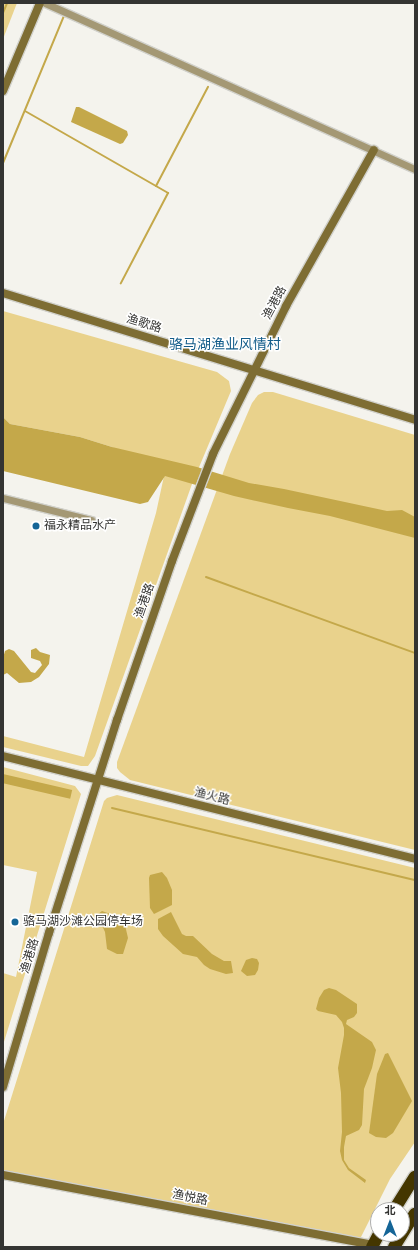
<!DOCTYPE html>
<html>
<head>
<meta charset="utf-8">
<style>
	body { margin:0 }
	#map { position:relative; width:418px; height:1250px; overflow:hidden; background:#f4f3ed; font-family:"Roboto Condensed","Noto Sans SC",sans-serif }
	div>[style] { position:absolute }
	.green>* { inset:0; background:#e9d28c }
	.water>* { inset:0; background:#c4a84a; transform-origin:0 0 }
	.stream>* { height:2px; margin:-1px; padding:0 1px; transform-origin:1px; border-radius:1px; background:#c4a84a }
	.roads { filter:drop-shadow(1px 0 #d1d1cb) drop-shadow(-1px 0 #d1d1cb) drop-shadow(0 1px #d1d1cb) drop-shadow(0 -1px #d1d1cb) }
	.street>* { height:7px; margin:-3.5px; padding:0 3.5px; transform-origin:3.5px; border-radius:3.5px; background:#a49874 }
	.secondary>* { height:8px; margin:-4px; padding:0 4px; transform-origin:4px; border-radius:4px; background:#7e6d33 }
	.highway>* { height:12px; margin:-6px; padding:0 6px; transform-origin:6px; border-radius:6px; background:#443600 }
	.dots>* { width:11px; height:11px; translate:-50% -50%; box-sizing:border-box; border:2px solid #fff; border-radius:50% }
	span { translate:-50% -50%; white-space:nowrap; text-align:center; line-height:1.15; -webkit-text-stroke:3px #fff; paint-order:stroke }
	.street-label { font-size:12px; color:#343432 }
	.poi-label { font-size:12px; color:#343432 }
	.left { translate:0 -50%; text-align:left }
	.quarter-label { font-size:14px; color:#135c89 }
	.frame { position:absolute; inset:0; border:4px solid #343432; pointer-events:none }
	.north { position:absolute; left:370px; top:1202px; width:40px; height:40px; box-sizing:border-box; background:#fff; border:1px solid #aeaead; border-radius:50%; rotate:0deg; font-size:11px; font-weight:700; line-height:16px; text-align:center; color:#343432 }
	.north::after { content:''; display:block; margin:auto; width:14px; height:18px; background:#156597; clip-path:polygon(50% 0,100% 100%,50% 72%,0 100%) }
</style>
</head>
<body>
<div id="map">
	<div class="green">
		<div style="clip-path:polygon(3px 3px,17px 3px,3px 39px)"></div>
		<div style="clip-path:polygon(3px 311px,217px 372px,229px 381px,231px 391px,192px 484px,95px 756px,88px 766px,81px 766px,3px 747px,3px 736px,84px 757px,156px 513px,164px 476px,112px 447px,80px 437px,10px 424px,3px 417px)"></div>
		<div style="clip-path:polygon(264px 392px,273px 392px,415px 435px,415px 850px,130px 780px,120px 772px,117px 768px,117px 762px,230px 454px,252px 403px,258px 395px)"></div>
		<div style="clip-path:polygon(3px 767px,75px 786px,81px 794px,3px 1045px,3px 973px,16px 977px,37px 872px,3px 865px)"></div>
		<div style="clip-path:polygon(117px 795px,415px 868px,415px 1142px,390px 1179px,360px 1239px,3px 1172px,3px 1124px,104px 801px,107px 798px)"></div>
	</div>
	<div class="water">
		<div style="clip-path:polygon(76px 107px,79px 107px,127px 131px,128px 135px,123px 143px,120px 144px,71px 122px)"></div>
		<div style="clip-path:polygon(3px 417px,10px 424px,80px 437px,112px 447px,197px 467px,249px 483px,284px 489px,387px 511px,402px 510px,415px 517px,415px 538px,330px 516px,288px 508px,234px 496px,165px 476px,148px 502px,140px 504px,3px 471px)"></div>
		<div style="clip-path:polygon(36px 648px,40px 652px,50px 655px,49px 664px,39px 677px,31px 682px,19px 683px,7px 673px,3px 675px,3px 658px,5px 651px,9px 649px,14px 651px,31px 672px,35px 673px,42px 665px,40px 661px,31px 658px,31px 650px)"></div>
		<div style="left:3px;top:774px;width:71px;height:9px;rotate:13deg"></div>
		<div style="clip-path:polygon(162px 872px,167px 878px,172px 890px,172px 905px,154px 914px,150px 908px,149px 878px,150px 875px)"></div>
		<div style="clip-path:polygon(102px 911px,116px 916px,125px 925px,128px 938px,123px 954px,117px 954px,107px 949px,105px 932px,98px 917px,98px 914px)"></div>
		<div style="clip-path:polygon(171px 912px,182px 934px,186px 936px,193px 936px,212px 954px,224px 961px,231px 961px,233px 973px,226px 974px,210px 969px,204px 965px,197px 957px,183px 954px,163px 936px,158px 929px,158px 919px)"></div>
		<div style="clip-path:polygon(252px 958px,257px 959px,259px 963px,258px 970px,255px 975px,247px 976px,241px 971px,246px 960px)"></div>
		<div style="clip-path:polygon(329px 988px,336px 990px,357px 1004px,357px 1013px,354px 1017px,347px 1020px,346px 1024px,372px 1042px,376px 1050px,372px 1068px,364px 1089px,362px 1125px,359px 1130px,346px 1136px,344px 1147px,344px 1160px,349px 1168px,366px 1180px,365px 1183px,348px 1170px,342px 1160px,340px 1151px,342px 1132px,341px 1093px,338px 1068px,344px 1035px,344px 1028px,342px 1022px,336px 1015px,318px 1011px,316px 1009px,319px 998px,324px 990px)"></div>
		<div style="clip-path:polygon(388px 1053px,412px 1101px,393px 1133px,386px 1138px,376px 1137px,369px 1133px,377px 1074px,385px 1054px)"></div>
	</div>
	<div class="stream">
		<div style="left:3px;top:13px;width:11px;rotate:-68deg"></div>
		<div style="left:25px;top:111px;width:165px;rotate:29.8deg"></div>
		<div style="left:168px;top:193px;width:102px;rotate:117.6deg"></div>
		<div style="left:3px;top:163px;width:159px;rotate:-67.5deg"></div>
		<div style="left:156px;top:186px;width:112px;rotate:-62.3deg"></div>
		<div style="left:206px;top:577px;width:222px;rotate:20deg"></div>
		<div style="left:112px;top:808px;width:311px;rotate:13.4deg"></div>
	</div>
	<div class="roads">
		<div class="street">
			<div style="left:45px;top:3px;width:406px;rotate:24.2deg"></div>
			<div style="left:3px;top:498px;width:91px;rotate:14deg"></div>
		</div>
		<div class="secondary">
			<div style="left:3px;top:91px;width:95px;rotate:-67.2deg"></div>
			<div style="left:3px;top:293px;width:431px;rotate:17.1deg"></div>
			<div style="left:3px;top:756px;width:425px;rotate:14deg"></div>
			<div style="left:3px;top:1087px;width:161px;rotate:-73.4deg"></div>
			<div style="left:49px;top:933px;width:224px;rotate:-72.3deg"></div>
			<div style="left:117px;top:720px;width:168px;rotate:-70.9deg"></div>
			<div style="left:172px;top:561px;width:115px;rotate:-69deg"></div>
			<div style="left:213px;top:454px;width:165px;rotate:-63.7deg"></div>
			<div style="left:286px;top:306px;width:179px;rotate:-60.6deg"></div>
			<div style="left:3px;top:1175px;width:377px;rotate:10.7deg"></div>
		</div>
		<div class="highway">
			<div style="left:394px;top:1210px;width:39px;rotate:-58deg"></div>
			<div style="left:372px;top:1247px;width:15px;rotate:-62deg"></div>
			<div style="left:394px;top:1247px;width:39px;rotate:-58deg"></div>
		</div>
	</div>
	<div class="dots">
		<div style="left:36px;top:526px;background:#156597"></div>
		<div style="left:15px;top:922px;background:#156597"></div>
	</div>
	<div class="street-label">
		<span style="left:275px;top:303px;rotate:-62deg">渔港路</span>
		<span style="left:144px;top:324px;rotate:17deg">渔歌路</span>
		<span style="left:145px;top:601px;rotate:-71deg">渔港路</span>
		<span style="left:212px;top:797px;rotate:14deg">渔火路</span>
		<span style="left:30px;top:956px;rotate:-73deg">渔港路</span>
		<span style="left:190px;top:1198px;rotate:11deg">渔悦路</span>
	</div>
	<div class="poi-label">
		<span class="left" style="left:44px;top:526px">福永精品水产</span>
		<span class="left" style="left:23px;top:922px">骆马湖沙滩公园停车场</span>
	</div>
	<div class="quarter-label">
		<span style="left:225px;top:344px">骆马湖渔业风情村</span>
	</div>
	<div class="frame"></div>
	<div class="north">北</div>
</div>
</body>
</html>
